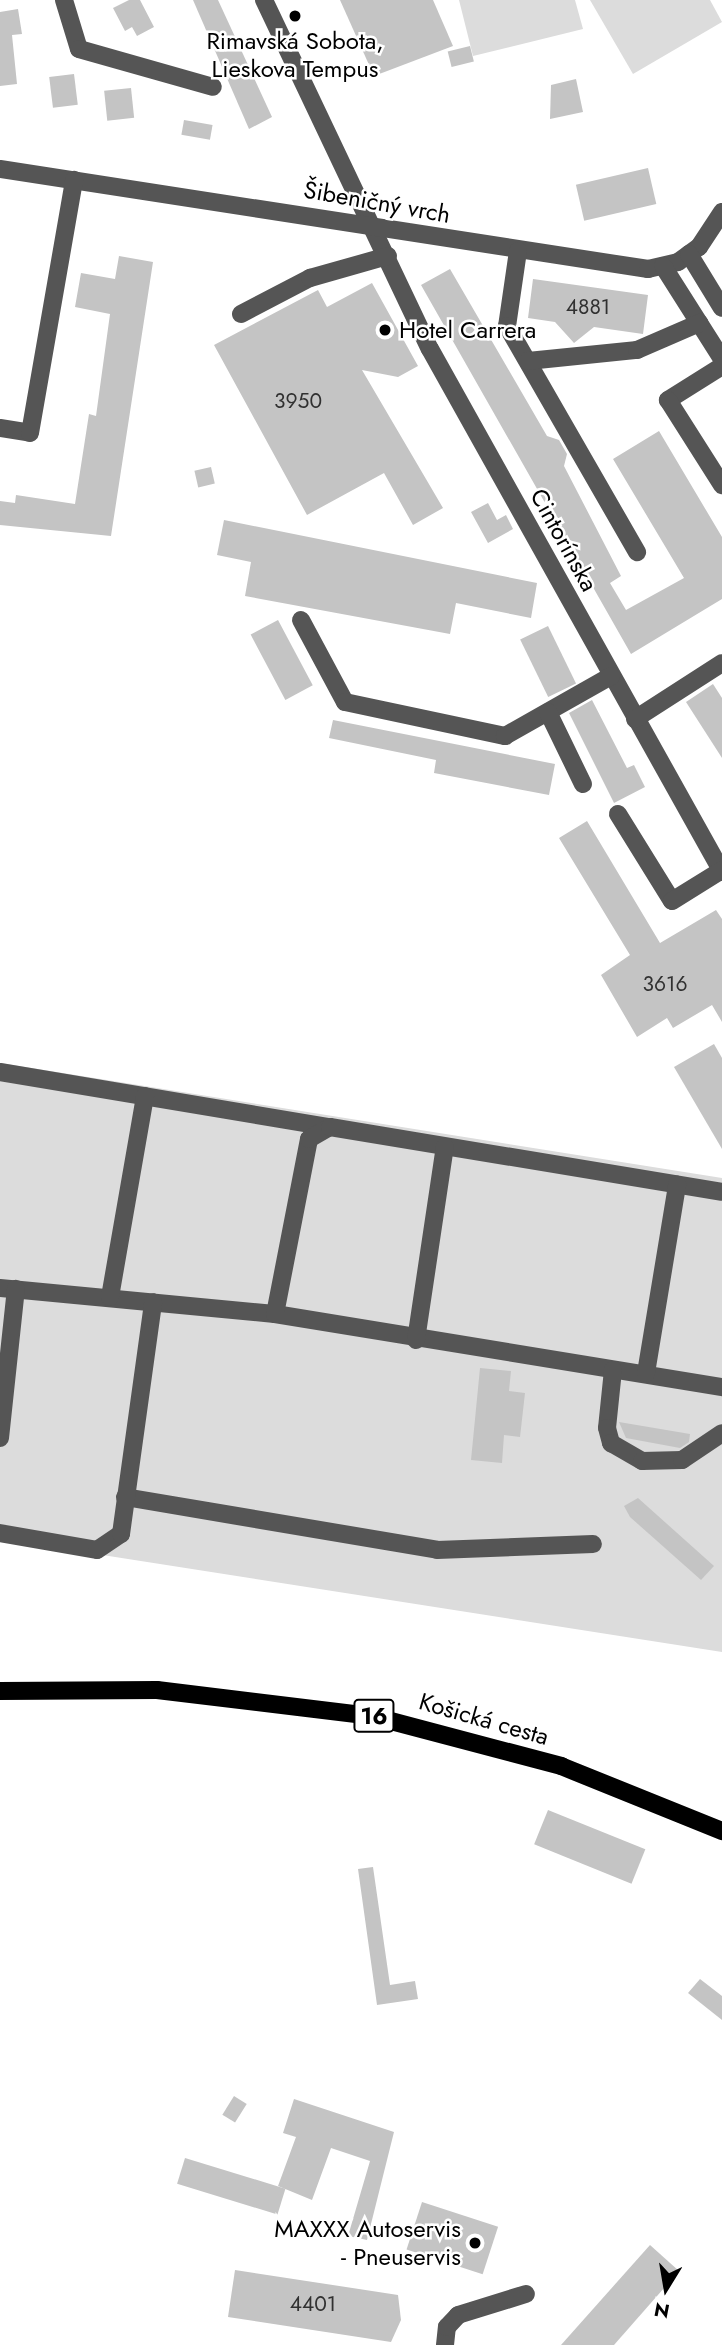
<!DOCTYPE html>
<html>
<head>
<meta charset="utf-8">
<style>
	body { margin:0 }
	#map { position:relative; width:722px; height:2345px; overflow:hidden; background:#fff; font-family:Jost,sans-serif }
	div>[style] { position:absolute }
	.green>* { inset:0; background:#dcdcdc }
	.building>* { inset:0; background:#c4c4c4; transform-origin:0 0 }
	.minor>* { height:18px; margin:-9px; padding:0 9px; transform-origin:9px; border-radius:9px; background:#555 }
	.major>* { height:18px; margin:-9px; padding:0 9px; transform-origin:9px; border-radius:9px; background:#000 }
	.dots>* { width:19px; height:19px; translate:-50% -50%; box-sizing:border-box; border:4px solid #fff; border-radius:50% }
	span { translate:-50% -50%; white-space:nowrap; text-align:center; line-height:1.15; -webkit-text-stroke:5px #fff; paint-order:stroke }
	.number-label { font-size:21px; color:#313131 }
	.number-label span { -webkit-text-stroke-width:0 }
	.shield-label span { padding:2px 5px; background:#fff; border:2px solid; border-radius:5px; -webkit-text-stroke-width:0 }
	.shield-label { font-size:23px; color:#000; font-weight:700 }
	.poi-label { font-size:24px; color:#000 }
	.left { translate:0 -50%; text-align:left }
	.right { translate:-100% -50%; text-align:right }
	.street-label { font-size:24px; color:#000 }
	.north { position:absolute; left:631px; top:2254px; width:70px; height:70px; -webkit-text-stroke:5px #fff; paint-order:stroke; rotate:191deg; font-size:19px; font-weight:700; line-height:28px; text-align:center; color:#000 }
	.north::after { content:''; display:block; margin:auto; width:24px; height:32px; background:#000; clip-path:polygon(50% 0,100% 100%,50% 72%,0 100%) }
</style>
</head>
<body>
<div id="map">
	<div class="green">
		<div style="clip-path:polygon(459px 0,575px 0,583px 29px,473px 56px)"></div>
		<div style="clip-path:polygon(590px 0,710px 0,722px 22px,633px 74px)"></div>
		<div style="clip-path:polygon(0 1063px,722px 1178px,722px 1652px,0 1539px)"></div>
	</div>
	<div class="building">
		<div style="clip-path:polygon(129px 0,140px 0,154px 27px,137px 36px,132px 27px,125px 31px,113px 8px)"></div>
		<div style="clip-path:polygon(193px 0,218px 0,272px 117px,249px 129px)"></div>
		<div style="clip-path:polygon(340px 0,433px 0,453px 46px,374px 76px)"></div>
		<div style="clip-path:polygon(18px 9px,22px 34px,12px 35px,17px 84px,0 86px,0 12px)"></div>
		<div style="left:470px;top:46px;width:16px;height:23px;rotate:76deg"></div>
		<div style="left:74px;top:74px;width:31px;height:25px;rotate:83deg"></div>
		<div style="clip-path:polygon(576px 79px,583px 112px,550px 119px,551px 85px)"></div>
		<div style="left:131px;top:88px;width:30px;height:27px;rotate:84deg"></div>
		<div style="left:184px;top:120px;width:29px;height:15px;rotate:10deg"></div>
		<div style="left:648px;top:168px;width:37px;height:74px;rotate:77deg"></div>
		<div style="clip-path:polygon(119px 256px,153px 262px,111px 536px,0 525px,0 501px,15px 503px,16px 495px,75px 504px,89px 414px,96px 416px,110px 314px,75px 307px,81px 273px,115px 279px)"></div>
		<div style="clip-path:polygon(450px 269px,547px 436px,559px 440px,567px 454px,564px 466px,621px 576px,610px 583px,626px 610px,684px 578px,613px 459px,659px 431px,722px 537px,722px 599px,631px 654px,421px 285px)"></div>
		<div style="clip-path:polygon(533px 279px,648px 295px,643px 334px,594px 327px,574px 343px,555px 322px,528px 318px)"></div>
		<div style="clip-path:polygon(372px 283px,418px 366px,398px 377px,362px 370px,443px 508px,413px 525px,384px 473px,307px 515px,214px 345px,318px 290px,327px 307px)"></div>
		<div style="left:211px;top:467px;width:17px;height:17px;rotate:77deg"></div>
		<div style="clip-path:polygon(488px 503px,497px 520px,506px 515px,513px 529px,488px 543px,471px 512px)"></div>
		<div style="clip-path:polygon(224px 520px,537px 583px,531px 618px,456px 603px,450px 634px,245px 596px,251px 562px,217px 555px)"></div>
		<div style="left:278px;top:620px;width:74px;height:31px;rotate:62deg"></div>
		<div style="left:548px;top:626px;width:64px;height:31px;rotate:64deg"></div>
		<div style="clip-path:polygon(713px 684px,722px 698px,722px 758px,686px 702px)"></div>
		<div style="clip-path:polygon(592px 700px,627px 768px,634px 765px,645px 787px,614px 803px,569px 713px)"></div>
		<div style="clip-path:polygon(333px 720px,555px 764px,549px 795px,434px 773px,436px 760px,329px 738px)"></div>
		<div style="clip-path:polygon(587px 821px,660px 943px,716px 910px,722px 919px,722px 1022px,712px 1005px,673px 1028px,667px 1018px,637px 1037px,601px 975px,630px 955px,559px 838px)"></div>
		<div style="clip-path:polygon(714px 1044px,722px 1058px,722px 1149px,674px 1067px)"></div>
		<div style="clip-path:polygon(480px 1368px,511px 1371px,509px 1391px,525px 1393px,520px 1437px,504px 1435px,502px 1463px,471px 1460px)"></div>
		<div style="clip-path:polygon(619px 1422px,690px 1434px,689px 1442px,680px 1448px,626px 1438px)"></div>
		<div style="clip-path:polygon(638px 1498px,714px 1566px,701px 1580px,630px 1517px,624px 1506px)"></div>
		<div style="left:548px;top:1810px;width:105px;height:37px;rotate:22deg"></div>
		<div style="clip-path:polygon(373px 1867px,390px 1985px,415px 1981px,418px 1999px,377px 2005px,358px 1869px)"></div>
		<div style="clip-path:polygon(700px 1979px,722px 1996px,722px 2020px,688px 1993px)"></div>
		<div style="left:234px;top:2096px;width:15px;height:22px;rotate:32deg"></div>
		<div style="clip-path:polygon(294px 2099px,394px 2132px,367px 2240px,348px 2236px,370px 2161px,331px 2148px,312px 2200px,278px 2186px,296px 2137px,283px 2133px)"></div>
		<div style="left:185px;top:2158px;width:105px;height:27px;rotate:17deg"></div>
		<div style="left:422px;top:2202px;width:80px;height:50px;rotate:18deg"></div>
		<div style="clip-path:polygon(650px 2245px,679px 2271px,614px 2345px,561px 2345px)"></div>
		<div style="clip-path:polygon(235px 2270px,398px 2295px,401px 2320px,391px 2342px,228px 2317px)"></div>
	</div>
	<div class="minor">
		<div style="left:64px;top:0;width:51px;rotate:73deg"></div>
		<div style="left:79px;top:49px;width:139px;rotate:15.8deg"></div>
		<div style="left:264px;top:0;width:386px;rotate:64.6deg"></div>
		<div style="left:430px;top:349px;width:599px;rotate:60.82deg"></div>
		<div style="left:0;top:169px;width:656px;rotate:8.77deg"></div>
		<div style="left:648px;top:269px;width:31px;rotate:-13deg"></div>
		<div style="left:678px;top:262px;width:26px;rotate:-36deg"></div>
		<div style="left:699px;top:247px;width:42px;rotate:-56.7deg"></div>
		<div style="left:518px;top:251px;width:76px;rotate:98.3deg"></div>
		<div style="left:507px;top:326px;width:261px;rotate:60.1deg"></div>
		<div style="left:689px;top:254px;width:63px;rotate:58.6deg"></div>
		<div style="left:663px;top:266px;width:110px;rotate:57.6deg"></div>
		<div style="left:241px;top:314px;width:78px;rotate:-27.6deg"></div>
		<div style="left:310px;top:278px;width:81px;rotate:-15.8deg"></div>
		<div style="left:528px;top:361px;width:110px;rotate:-5.8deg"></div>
		<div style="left:637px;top:350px;width:68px;rotate:-23.5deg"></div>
		<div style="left:722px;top:366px;width:64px;rotate:147.8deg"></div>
		<div style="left:668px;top:400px;width:101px;rotate:57.6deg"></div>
		<div style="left:0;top:428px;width:30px;rotate:9deg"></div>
		<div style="left:30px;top:433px;width:257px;rotate:-80.1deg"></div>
		<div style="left:301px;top:620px;width:93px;rotate:61.8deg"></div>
		<div style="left:345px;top:702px;width:164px;rotate:12deg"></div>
		<div style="left:505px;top:736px;width:122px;rotate:-29.5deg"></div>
		<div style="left:548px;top:712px;width:80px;rotate:64.1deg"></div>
		<div style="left:635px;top:719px;width:103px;rotate:-32.8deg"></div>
		<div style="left:618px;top:814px;width:102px;rotate:58.2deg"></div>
		<div style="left:672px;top:901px;width:59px;rotate:-31.8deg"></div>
		<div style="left:0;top:1072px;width:335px;rotate:9.5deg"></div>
		<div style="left:0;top:1288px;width:276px;rotate:5.4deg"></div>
		<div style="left:275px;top:1314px;width:453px;rotate:9.3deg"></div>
		<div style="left:110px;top:1297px;width:204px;rotate:-80.1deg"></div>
		<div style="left:275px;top:1314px;width:178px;rotate:-79deg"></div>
		<div style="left:309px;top:1139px;width:24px;rotate:-30deg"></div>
		<div style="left:330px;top:1127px;width:397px;rotate:9.4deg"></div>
		<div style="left:416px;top:1340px;width:195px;rotate:-81.5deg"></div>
		<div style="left:613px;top:1370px;width:58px;rotate:95.9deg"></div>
		<div style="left:607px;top:1428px;width:16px;rotate:75deg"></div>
		<div style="left:611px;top:1443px;width:36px;rotate:30deg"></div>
		<div style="left:642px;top:1461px;width:40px;rotate:-1.4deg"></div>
		<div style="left:682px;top:1460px;width:48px;rotate:-34deg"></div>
		<div style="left:646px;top:1373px;width:191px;rotate:-80.6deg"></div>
		<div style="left:0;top:1438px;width:150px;rotate:-83.9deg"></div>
		<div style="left:125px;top:1497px;width:316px;rotate:9.6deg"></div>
		<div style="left:437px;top:1550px;width:156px;rotate:-2.2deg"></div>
		<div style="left:0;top:1533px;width:98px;rotate:9.9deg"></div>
		<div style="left:97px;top:1550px;width:29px;rotate:-34deg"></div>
		<div style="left:121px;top:1534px;width:234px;rotate:-82.1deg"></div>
		<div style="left:445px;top:2345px;width:18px;rotate:-84deg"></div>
		<div style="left:447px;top:2327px;width:16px;rotate:-47deg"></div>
		<div style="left:458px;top:2315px;width:71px;rotate:-17.2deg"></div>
	</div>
	<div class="major">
		<div style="left:0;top:1691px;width:157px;rotate:-0.4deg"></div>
		<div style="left:157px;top:1690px;width:217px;rotate:6.9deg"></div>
		<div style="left:372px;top:1716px;width:196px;rotate:14.8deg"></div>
		<div style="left:561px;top:1766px;width:174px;rotate:22deg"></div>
	</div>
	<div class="dots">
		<div style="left:295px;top:16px;background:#000"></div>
		<div style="left:385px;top:330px;background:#000"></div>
		<div style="left:475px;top:2243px;background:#000"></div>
	</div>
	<div class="number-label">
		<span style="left:588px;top:307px">4881</span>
		<span style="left:298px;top:401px">3950</span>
		<span style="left:665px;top:984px">3616</span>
		<span style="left:313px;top:2304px">4401</span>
	</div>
	<div class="shield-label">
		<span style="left:374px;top:1716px">16</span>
	</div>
	<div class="poi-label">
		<span style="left:295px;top:55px">Rimavská Sobota,<br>Lieskova Tempus</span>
		<span class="left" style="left:399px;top:330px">Hotel Carrera</span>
		<span class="right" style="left:461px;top:2243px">MAXXX Autoservis<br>- Pneuservis</span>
	</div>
	<div class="street-label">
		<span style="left:377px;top:202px;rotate:10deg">Šibeničný vrch</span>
		<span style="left:564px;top:540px;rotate:61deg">Cintorínska</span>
		<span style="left:484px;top:1719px;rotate:16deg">Košická cesta</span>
	</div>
	<div class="north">N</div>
</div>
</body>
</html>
